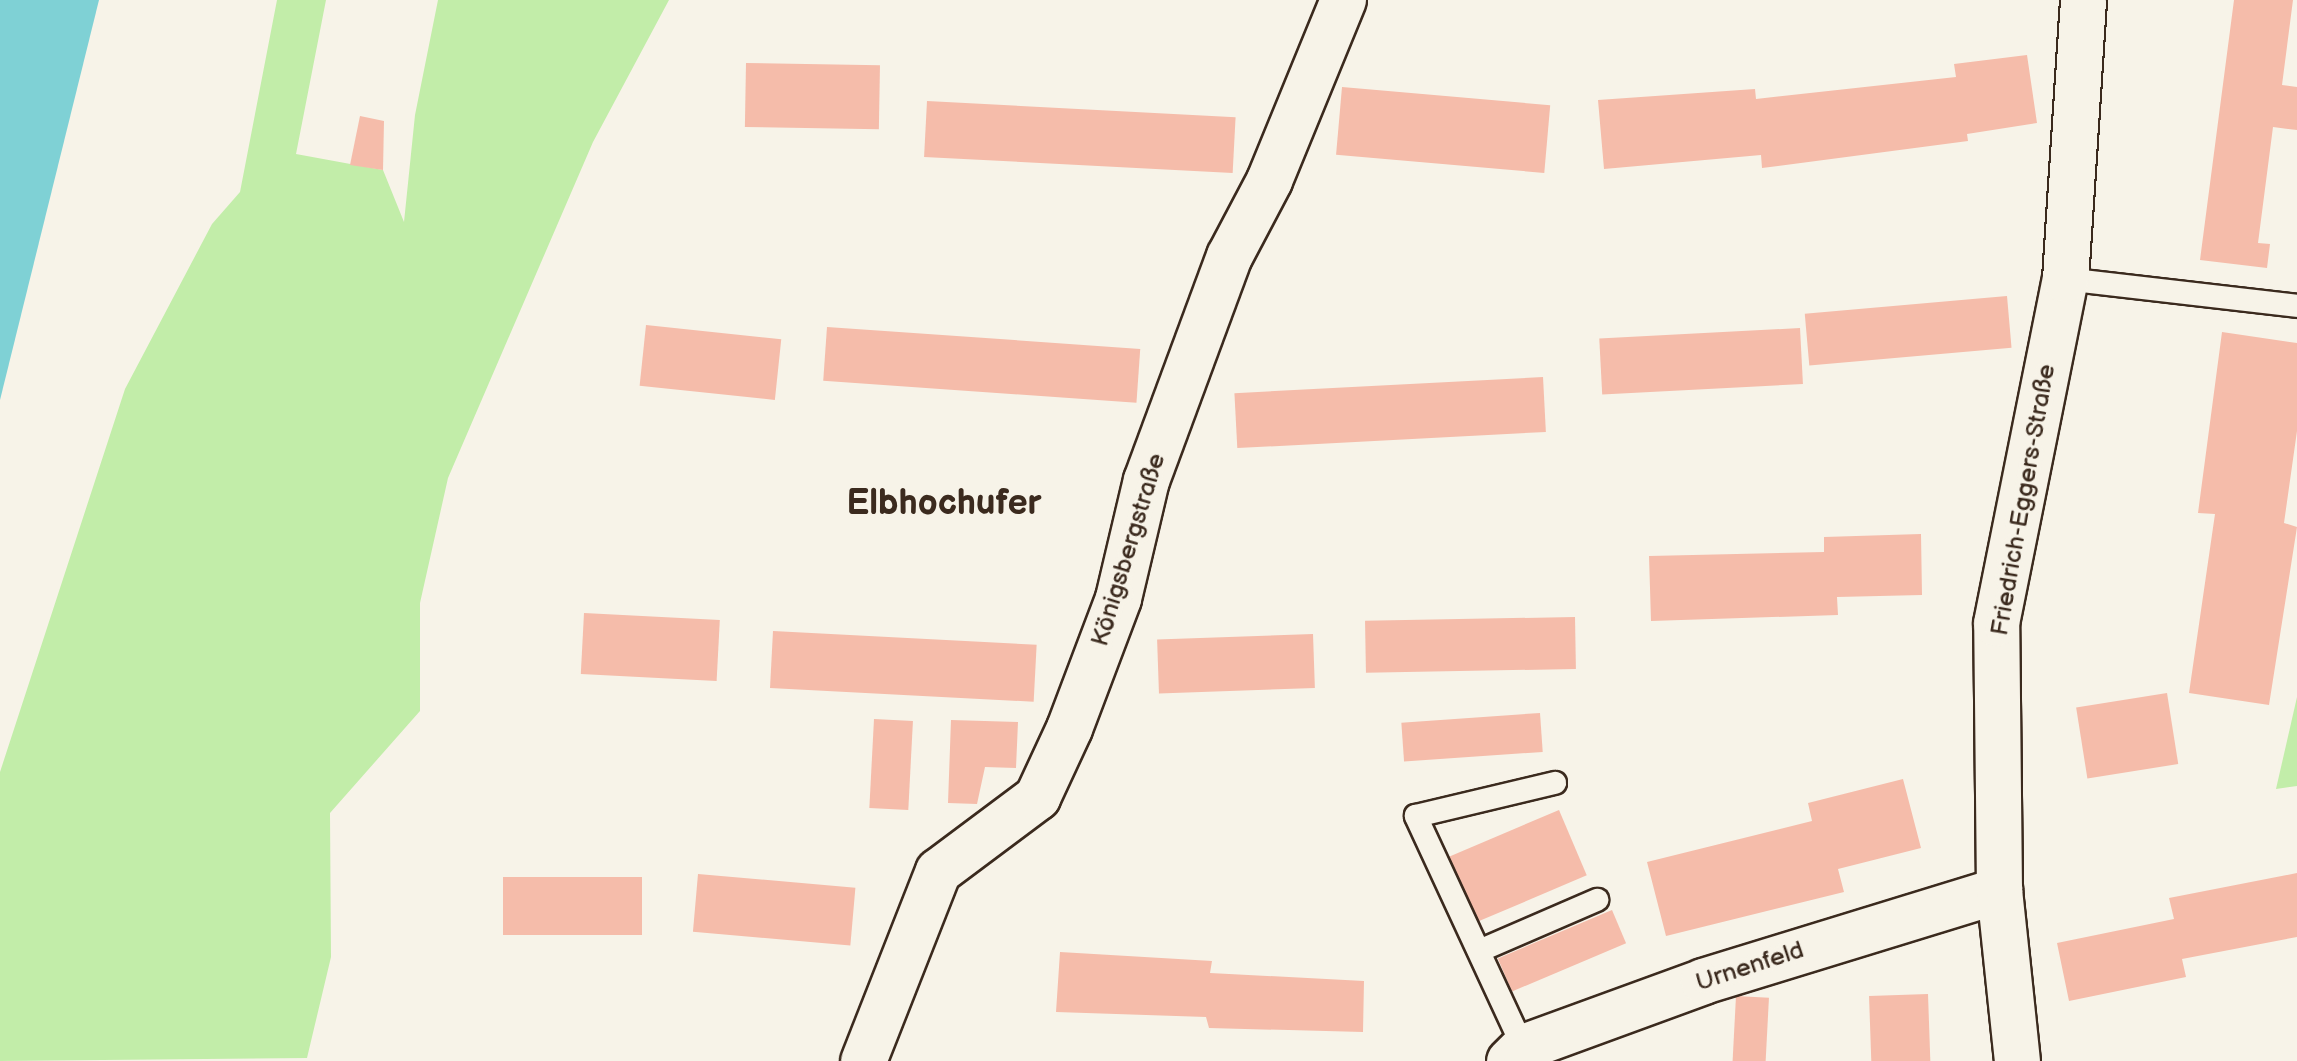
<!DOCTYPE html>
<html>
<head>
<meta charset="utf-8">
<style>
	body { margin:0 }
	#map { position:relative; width:2297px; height:1061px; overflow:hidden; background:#f7f3e8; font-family:"Balsamiq Sans",sans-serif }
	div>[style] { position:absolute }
	.green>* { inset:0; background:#c2eda9 }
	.water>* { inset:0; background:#7fd1d5 }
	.building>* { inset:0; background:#f5bcaa; transform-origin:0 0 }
	.roads { filter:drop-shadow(2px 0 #3b2a1e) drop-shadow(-2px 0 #3b2a1e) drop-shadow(0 2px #3b2a1e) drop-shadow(0 -2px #3b2a1e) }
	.lane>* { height:22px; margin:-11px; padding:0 11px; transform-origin:11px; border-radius:11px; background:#f7f3e8 }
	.street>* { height:45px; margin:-22.5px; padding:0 22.5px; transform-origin:22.5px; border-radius:22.5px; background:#f7f3e8 }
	span { translate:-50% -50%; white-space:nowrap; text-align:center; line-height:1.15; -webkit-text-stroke:10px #f7f3e8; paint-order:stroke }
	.street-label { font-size:25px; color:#3b2a1e }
	.district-label { font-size:35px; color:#3b2a1e; font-weight:700 }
</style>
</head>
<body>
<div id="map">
	<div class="green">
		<div style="clip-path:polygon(277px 0,326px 0,296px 154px,383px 170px,404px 222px,415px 115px,438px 0,669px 0,593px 142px,448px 478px,420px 603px,420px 711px,330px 813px,331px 957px,307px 1058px,0 1061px,0 772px,125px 389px,212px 224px,240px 192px)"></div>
		<div style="clip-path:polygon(2297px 697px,2297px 786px,2276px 789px)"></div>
	</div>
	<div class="water">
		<div style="clip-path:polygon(0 0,99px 0,0 400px)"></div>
	</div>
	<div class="building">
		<div style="clip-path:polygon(2234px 0,2293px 0,2282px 85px,2297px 87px,2297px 130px,2273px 127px,2258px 243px,2270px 244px,2267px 268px,2200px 260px)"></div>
		<div style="clip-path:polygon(2027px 55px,2037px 123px,1967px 134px,1968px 141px,1762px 168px,1761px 155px,1604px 169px,1598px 100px,1755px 89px,1756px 99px,1956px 77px,1954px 64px)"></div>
		<div style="left:746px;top:63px;width:134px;height:64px;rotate:1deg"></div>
		<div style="left:1342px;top:87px;width:209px;height:68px;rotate:5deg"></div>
		<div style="left:927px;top:101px;width:309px;height:56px;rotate:3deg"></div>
		<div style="clip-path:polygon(360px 116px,384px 121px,383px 170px,350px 165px)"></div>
		<div style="left:2007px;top:296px;width:52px;height:203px;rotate:85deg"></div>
		<div style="left:646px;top:325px;width:136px;height:61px;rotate:6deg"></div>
		<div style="left:827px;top:327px;width:314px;height:54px;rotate:4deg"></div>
		<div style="left:1800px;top:328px;width:56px;height:201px;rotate:87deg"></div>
		<div style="clip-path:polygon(2222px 332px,2297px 343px,2297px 431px,2284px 523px,2297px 527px,2269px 705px,2189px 693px,2215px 514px,2198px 513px)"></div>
		<div style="left:1543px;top:377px;width:55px;height:309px;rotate:87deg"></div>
		<div style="clip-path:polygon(1921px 534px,1922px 595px,1837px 597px,1838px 615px,1651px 621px,1649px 556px,1824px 552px,1824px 537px)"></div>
		<div style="left:584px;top:613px;width:136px;height:61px;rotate:3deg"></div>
		<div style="left:1575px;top:617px;width:52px;height:210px;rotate:89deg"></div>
		<div style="left:773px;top:631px;width:264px;height:57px;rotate:3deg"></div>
		<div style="left:1313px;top:634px;width:54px;height:156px;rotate:88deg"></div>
		<div style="left:2167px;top:693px;width:72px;height:92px;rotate:81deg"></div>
		<div style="left:1540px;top:713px;width:39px;height:139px;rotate:86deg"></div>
		<div style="left:874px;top:719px;width:39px;height:89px;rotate:3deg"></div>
		<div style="clip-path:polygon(951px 720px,1018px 722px,1016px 768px,985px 767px,977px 804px,948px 803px)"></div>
		<div style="clip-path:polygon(1903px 779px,1921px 848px,1838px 869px,1844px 892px,1666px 936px,1647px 862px,1812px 821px,1808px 803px)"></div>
		<div style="left:1559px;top:810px;width:71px;height:124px;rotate:67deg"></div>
		<div style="clip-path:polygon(2297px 873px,2297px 937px,2182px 959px,2186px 977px,2069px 1001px,2057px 943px,2174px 919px,2169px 898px)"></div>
		<div style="left:698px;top:874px;width:158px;height:58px;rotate:5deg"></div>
		<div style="left:503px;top:877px;width:139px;height:58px"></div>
		<div style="left:1612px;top:910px;width:36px;height:124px;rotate:67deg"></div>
		<div style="clip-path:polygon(1060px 952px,1212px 961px,1210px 973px,1364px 981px,1363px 1032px,1209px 1028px,1206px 1017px,1056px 1012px)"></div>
		<div style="left:1928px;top:994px;width:67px;height:59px;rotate:88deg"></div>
		<div style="left:1736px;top:996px;width:33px;height:65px;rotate:3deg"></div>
	</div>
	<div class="roads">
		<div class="lane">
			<div style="left:2065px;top:279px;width:234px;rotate:6.6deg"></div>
			<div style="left:1479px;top:951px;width:129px;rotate:-23.4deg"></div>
			<div style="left:1523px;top:1047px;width:255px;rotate:-114.9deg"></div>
			<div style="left:1416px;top:816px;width:143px;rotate:-13.4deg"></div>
		</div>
		<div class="street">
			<div style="left:863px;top:1061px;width:204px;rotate:-68.5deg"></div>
			<div style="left:938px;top:871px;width:124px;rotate:-36.8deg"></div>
			<div style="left:1037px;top:797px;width:76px;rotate:-65.1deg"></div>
			<div style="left:1069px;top:728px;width:139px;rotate:-69.3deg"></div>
			<div style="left:1118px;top:598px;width:121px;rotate:-76.7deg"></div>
			<div style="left:1146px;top:480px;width:239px;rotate:-69.7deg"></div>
			<div style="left:1229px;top:256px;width:86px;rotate:-62.2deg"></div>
			<div style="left:1269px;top:180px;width:195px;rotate:-67.7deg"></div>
			<div style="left:1509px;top:1061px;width:20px;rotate:-45deg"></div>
			<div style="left:1523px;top:1047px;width:192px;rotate:-20.1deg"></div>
			<div style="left:1703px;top:981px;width:310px;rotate:-17.1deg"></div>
			<div style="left:2017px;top:1061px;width:172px;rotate:-96deg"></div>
			<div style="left:1999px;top:890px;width:267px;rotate:-90.6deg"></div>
			<div style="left:1996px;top:623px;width:351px;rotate:-78.7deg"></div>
			<div style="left:2065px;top:279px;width:280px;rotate:-86.3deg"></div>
		</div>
	</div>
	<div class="street-label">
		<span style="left:2024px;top:500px;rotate:-80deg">Friedrich-Eggers-Straße</span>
		<span style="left:1129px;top:550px;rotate:-73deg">Königsbergstraße</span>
		<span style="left:1750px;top:967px;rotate:-18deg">Urnenfeld</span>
	</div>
	<div class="district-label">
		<span style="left:944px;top:504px">Elbhochufer</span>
	</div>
</div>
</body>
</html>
